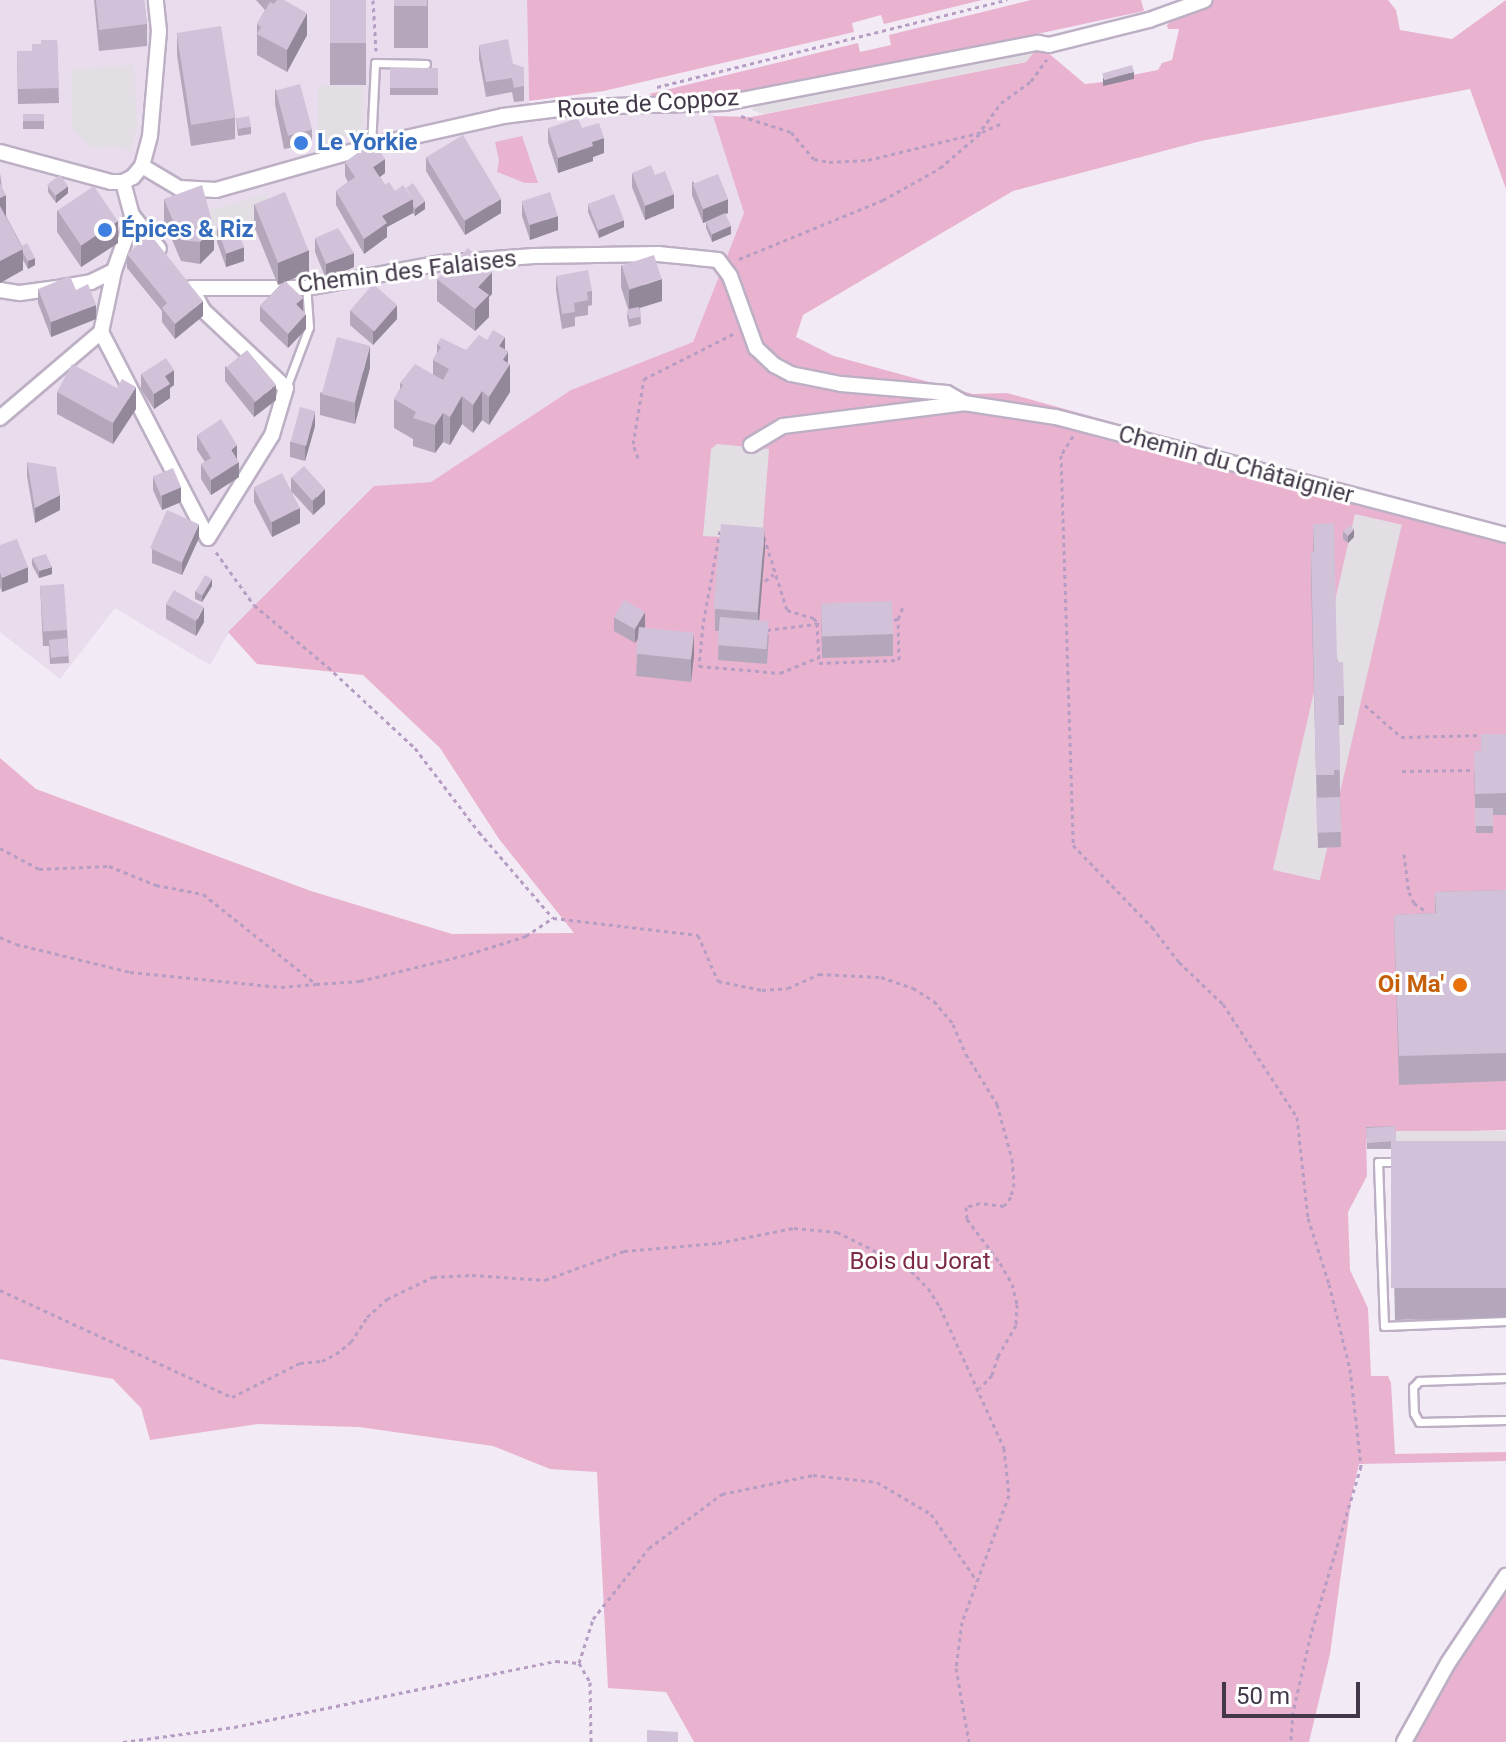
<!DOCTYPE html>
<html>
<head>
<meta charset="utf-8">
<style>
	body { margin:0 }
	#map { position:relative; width:1506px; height:1742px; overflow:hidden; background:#f2eaf5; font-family:Roboto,sans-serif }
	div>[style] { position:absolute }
	.residential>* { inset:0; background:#e8dced }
	.green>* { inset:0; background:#e9b3cf }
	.parking>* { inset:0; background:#e2dee4; transform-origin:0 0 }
	.path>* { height:3px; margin-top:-1.5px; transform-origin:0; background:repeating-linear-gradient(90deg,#b69dc3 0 4px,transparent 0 8px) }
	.roads { filter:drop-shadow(2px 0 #bdafc4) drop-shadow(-2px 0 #bdafc4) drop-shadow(0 2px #bdafc4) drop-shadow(0 -2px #bdafc4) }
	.lane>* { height:7px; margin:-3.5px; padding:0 3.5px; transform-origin:3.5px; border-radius:3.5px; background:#fff }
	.street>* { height:14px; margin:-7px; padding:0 7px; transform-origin:7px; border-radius:7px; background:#fff }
	.wall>* { inset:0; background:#b4a7bb; transform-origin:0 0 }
	.shaded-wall>* { inset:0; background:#928899 }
	.building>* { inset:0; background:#d1c2da; transform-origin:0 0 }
	.dots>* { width:22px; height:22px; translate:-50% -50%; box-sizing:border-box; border:4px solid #fff; border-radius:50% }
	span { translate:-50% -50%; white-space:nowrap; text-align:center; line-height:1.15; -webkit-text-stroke:6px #fff; paint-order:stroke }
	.street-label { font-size:24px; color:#433849 }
	.shop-label { font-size:24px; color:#366cbe; font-weight:700 }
	.left { translate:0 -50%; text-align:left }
	.food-label { font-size:24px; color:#c56008; font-weight:700 }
	.right { translate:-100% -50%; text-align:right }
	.park-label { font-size:24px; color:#7c2a47 }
	.scale { position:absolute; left:1222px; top:1682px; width:138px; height:36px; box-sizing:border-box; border:4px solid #433849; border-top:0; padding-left:10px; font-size:24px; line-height:28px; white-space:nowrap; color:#433849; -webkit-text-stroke:6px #fff; paint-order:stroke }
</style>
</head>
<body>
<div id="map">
	<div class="residential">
		<div style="clip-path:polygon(0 0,527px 0,529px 112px,710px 105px,744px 213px,693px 342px,571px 390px,431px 482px,374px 486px,229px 632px,210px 665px,115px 608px,60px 679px,0 632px)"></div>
	</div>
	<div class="green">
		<div style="clip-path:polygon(527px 0,982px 0,884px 24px,881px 15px,852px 23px,854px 32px,604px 91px,529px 101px)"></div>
		<div style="clip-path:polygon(1031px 0,1141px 0,1144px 11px,805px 84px,723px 93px,718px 97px,665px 96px,660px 101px,649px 94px,858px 43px,860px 52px,891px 45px,889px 35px)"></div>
		<div style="clip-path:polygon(1205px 0,1388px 0,1396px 10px,1400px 30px,1452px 39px,1506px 0,1506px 189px,1470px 89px,1201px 141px,1013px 191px,803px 315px,796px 337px,834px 356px,973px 394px,1007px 393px,1441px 513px,1506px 526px,1506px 1130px,1366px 1134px,1367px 1176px,1348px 1212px,1350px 1270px,1368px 1308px,1371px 1376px,1388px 1376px,1391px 1383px,1395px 1454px,1506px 1452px,1506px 1461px,1359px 1464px,1352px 1494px,1330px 1654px,1309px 1742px,694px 1742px,666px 1692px,608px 1688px,597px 1472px,550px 1469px,493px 1446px,359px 1427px,257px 1424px,150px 1440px,141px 1408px,113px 1379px,0 1359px,0 758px,36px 789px,311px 891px,452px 934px,574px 933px,499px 839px,440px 748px,363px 675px,257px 664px,228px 632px,374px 486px,431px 482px,571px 390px,693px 342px,744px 213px,713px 116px,751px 117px,1026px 62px,1037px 48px,1046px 51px,1085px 84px,1103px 82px,1104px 85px,1133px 79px,1132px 75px,1158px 70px,1162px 63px,1172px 60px,1179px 29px,1168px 29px,1167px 25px,1187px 5px)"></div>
		<div style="clip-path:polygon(522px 136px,538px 183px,525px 183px,497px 172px,499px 160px,495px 142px)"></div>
		<div style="clip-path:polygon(1506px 1576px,1506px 1742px,1404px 1742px)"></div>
	</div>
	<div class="parking">
		<div style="clip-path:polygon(1037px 48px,1026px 62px,763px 114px,752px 110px,760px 96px)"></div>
		<div style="clip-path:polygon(134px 65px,137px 125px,131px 153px,121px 147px,92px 149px,72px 129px,71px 69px)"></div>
		<div style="clip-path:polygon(318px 86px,364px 86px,363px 131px,318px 146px)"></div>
		<div style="clip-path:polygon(267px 194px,269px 205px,279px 216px,213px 240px,204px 212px)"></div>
		<div style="clip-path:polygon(717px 444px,769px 449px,762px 539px,703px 536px,711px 449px)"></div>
		<div style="left:1355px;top:514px;width:48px;height:365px;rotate:13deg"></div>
		<div style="left:1506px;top:1131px;width:14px;height:110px;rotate:90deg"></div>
	</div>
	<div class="path">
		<div style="left:373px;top:0;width:51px;rotate:86.6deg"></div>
		<div style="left:657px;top:87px;width:361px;rotate:-14deg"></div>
		<div style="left:741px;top:116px;width:52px;rotate:17.7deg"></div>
		<div style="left:791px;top:132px;width:35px;rotate:50deg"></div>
		<div style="left:814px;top:159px;width:15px;rotate:11deg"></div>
		<div style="left:829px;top:162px;width:39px;rotate:-3deg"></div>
		<div style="left:868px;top:160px;width:117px;rotate:-13.8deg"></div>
		<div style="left:982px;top:129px;width:32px;rotate:-54deg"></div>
		<div style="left:1001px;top:103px;width:37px;rotate:-36deg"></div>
		<div style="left:1031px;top:81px;width:27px;rotate:-54deg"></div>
		<div style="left:982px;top:132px;width:20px;rotate:-24deg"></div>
		<div style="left:739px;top:259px;width:156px;rotate:-22.3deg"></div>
		<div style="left:883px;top:200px;width:65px;rotate:-29.3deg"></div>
		<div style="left:940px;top:168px;width:55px;rotate:-40.6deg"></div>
		<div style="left:1073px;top:436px;width:22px;rotate:122deg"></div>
		<div style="left:1061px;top:455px;width:390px;rotate:88.2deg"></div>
		<div style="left:1073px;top:845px;width:114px;rotate:46.1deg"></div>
		<div style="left:1152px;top:927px;width:44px;rotate:52.4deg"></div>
		<div style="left:1179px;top:962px;width:61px;rotate:43.7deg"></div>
		<div style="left:1223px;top:1004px;width:135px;rotate:56.8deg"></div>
		<div style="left:1297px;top:1117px;width:102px;rotate:83.8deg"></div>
		<div style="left:1308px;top:1218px;width:69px;rotate:72.3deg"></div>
		<div style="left:1329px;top:1284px;width:88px;rotate:76.1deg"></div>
		<div style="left:1350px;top:1369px;width:98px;rotate:83.5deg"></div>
		<div style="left:1361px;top:1466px;width:175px;rotate:106.6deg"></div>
		<div style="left:1311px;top:1634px;width:80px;rotate:103deg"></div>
		<div style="left:1293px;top:1712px;width:30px;rotate:94deg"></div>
		<div style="left:638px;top:458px;width:15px;rotate:-110deg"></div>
		<div style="left:633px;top:444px;width:66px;rotate:-80.4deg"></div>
		<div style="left:644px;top:379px;width:100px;rotate:-26.8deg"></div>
		<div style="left:720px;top:531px;width:96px;rotate:100.3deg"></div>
		<div style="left:703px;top:625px;width:41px;rotate:95.6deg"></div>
		<div style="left:699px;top:666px;width:81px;rotate:4.9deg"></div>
		<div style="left:780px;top:673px;width:42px;rotate:-22.3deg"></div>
		<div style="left:764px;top:537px;width:77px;rotate:72.5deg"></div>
		<div style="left:787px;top:610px;width:28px;rotate:17deg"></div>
		<div style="left:814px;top:618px;width:6px;rotate:59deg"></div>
		<div style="left:216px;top:552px;width:65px;rotate:54.4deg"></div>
		<div style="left:254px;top:605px;width:97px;rotate:40deg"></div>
		<div style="left:328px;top:667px;width:119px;rotate:43deg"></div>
		<div style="left:415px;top:748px;width:106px;rotate:52.7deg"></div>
		<div style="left:479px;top:832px;width:113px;rotate:49.3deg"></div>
		<div style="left:553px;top:918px;width:146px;rotate:6.7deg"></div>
		<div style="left:698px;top:935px;width:50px;rotate:66.5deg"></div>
		<div style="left:718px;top:981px;width:45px;rotate:11.6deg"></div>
		<div style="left:762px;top:990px;width:26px;rotate:-4deg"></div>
		<div style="left:788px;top:988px;width:34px;rotate:-24deg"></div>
		<div style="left:819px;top:974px;width:62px;rotate:2.8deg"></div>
		<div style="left:881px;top:977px;width:34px;rotate:19deg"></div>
		<div style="left:913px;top:988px;width:25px;rotate:32deg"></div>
		<div style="left:934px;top:1001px;width:30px;rotate:50deg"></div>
		<div style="left:953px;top:1024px;width:33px;rotate:67deg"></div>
		<div style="left:966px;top:1054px;width:59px;rotate:58.2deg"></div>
		<div style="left:997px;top:1104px;width:57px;rotate:74.7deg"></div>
		<div style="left:1012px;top:1159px;width:24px;rotate:85deg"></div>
		<div style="left:1014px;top:1183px;width:14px;rotate:102deg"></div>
		<div style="left:1011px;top:1197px;width:11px;rotate:128deg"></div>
		<div style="left:1004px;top:1206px;width:24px;rotate:-173deg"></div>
		<div style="left:980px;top:1203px;width:15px;rotate:164deg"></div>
		<div style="left:966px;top:1207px;width:12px;rotate:85deg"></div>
		<div style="left:967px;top:1219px;width:55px;rotate:53.1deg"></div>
		<div style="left:1000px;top:1263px;width:24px;rotate:60deg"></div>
		<div style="left:1012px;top:1284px;width:21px;rotate:76deg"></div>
		<div style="left:1017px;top:1304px;width:21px;rotate:93deg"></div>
		<div style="left:1016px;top:1325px;width:36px;rotate:120deg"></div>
		<div style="left:998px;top:1356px;width:20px;rotate:108deg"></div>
		<div style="left:992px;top:1375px;width:18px;rotate:133deg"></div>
		<div style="left:765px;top:581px;width:11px;rotate:-38deg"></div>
		<div style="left:898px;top:619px;width:16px;rotate:-68deg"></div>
		<div style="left:817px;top:623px;width:40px;rotate:87.1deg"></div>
		<div style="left:819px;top:663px;width:80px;rotate:-2.1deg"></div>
		<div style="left:899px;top:660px;width:41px;rotate:-91.4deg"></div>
		<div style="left:898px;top:619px;width:8px;rotate:173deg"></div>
		<div style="left:767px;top:630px;width:56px;rotate:-7.1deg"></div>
		<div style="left:1365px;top:705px;width:48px;rotate:41.6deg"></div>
		<div style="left:1401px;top:737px;width:84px;rotate:-1.4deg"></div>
		<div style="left:1402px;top:771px;width:70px;rotate:-0.8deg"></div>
		<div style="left:0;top:848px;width:44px;rotate:28.3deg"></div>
		<div style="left:39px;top:869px;width:70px;rotate:-2.5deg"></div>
		<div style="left:109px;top:866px;width:51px;rotate:22deg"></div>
		<div style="left:156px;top:885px;width:48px;rotate:10.8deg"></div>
		<div style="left:203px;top:894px;width:144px;rotate:38.5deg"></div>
		<div style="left:316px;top:984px;width:44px;rotate:-3.9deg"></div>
		<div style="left:360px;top:981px;width:112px;rotate:-13.9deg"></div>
		<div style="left:469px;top:954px;width:60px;rotate:-17.5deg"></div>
		<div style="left:526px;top:936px;width:32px;rotate:-34deg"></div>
		<div style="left:1404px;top:854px;width:38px;rotate:83deg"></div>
		<div style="left:1409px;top:892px;width:12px;rotate:66deg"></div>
		<div style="left:1414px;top:903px;width:12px;rotate:35deg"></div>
		<div style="left:0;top:937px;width:17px;rotate:24deg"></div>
		<div style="left:16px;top:944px;width:117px;rotate:13.8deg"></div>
		<div style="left:130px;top:972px;width:152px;rotate:5.7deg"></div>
		<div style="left:281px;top:987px;width:35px;rotate:-5deg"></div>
		<div style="left:0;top:1290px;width:255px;rotate:24.8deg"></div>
		<div style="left:232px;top:1397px;width:76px;rotate:-26.6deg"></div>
		<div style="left:300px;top:1363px;width:22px;rotate:-5deg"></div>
		<div style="left:322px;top:1361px;width:16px;rotate:-27deg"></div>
		<div style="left:336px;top:1354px;width:19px;rotate:-39deg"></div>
		<div style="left:351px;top:1342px;width:30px;rotate:-57deg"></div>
		<div style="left:367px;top:1317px;width:27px;rotate:-42deg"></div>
		<div style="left:387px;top:1299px;width:51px;rotate:-25.6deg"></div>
		<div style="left:433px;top:1277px;width:39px;rotate:-3deg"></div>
		<div style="left:472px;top:1275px;width:73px;rotate:3.9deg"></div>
		<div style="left:545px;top:1280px;width:84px;rotate:-20.2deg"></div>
		<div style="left:624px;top:1251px;width:94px;rotate:-4.9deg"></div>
		<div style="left:718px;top:1243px;width:77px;rotate:-11.2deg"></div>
		<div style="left:794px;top:1228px;width:43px;rotate:5.3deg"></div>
		<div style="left:837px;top:1232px;width:32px;rotate:26deg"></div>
		<div style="left:866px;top:1246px;width:51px;rotate:29.1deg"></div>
		<div style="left:911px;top:1271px;width:24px;rotate:45deg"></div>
		<div style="left:928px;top:1288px;width:22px;rotate:58deg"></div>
		<div style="left:940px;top:1307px;width:155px;rotate:65.6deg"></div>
		<div style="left:1004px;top:1448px;width:47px;rotate:83.9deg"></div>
		<div style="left:1009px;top:1495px;width:135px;rotate:110.3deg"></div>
		<div style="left:962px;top:1622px;width:46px;rotate:97.4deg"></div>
		<div style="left:956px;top:1668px;width:75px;rotate:80deg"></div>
		<div style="left:579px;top:1663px;width:46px;rotate:-72.3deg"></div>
		<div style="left:593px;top:1619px;width:90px;rotate:-51.7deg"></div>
		<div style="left:649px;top:1548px;width:91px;rotate:-36.5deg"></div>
		<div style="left:722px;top:1494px;width:93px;rotate:-11.8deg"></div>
		<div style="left:813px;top:1475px;width:64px;rotate:6.2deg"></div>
		<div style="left:877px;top:1482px;width:63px;rotate:30.7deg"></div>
		<div style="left:931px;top:1514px;width:81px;rotate:55.5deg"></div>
		<div style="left:123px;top:1742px;width:112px;rotate:-7.7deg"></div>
		<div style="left:234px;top:1727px;width:329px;rotate:-11.6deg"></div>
		<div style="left:556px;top:1661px;width:23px;rotate:5deg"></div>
		<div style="left:579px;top:1663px;width:22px;rotate:60deg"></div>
		<div style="left:590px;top:1682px;width:60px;rotate:89deg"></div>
	</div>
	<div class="roads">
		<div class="lane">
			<div style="left:371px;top:146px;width:83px;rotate:-87.2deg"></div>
			<div style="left:375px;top:63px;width:51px;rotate:1.1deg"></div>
			<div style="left:286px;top:388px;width:65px;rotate:-69.3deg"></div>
			<div style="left:309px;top:327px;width:39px;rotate:-94deg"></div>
			<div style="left:1398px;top:1162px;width:20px;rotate:180deg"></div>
			<div style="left:1378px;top:1162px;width:164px;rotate:87.9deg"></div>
			<div style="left:1384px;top:1326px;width:122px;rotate:-2.3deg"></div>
			<div style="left:1506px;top:1378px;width:87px;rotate:178deg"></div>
			<div style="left:1419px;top:1381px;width:8px;rotate:135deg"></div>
			<div style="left:1413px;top:1387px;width:26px;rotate:88deg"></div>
			<div style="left:1414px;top:1413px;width:10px;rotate:61deg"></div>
			<div style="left:1419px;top:1422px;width:87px;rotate:-1.3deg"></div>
		</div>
		<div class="street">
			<div style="left:0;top:152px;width:115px;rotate:15.1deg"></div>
			<div style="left:111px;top:182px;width:12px"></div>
			<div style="left:123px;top:182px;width:11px;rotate:-27deg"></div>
			<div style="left:133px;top:177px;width:14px;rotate:-51deg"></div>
			<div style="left:142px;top:166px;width:31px;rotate:-75deg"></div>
			<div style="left:150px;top:136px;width:105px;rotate:-85.1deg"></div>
			<div style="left:159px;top:31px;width:31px;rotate:-96deg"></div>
			<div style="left:142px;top:166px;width:43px;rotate:30.7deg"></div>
			<div style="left:179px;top:188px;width:37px;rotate:3deg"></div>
			<div style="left:216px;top:190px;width:169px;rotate:-15.8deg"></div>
			<div style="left:379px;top:144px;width:127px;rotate:-12.7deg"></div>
			<div style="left:503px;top:116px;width:72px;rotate:-7.2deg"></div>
			<div style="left:574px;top:107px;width:151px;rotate:-1.5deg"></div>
			<div style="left:725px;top:103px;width:319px;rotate:-10.9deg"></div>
			<div style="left:1038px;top:43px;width:11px;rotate:10deg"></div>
			<div style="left:1049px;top:45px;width:103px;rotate:-14deg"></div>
			<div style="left:1149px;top:20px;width:59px;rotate:-19.7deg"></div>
			<div style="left:123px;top:182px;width:34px;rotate:75deg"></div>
			<div style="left:132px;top:215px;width:11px;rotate:100deg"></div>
			<div style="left:130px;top:226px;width:48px;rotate:109.6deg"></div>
			<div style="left:114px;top:271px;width:62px;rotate:102deg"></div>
			<div style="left:101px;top:332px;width:232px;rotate:62.6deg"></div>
			<div style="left:132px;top:215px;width:43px;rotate:51.5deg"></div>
			<div style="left:191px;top:288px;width:115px"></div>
			<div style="left:306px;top:288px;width:137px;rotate:-10.5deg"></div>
			<div style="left:441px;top:263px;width:93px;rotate:-4.3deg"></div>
			<div style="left:534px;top:256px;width:124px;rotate:-0.9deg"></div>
			<div style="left:658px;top:254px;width:60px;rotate:5.7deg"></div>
			<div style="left:718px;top:260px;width:20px;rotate:53deg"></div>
			<div style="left:730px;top:276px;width:77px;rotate:70.1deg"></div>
			<div style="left:756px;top:348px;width:25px;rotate:43deg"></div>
			<div style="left:774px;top:365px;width:19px;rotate:28deg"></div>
			<div style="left:791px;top:374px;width:51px;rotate:11.3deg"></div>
			<div style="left:841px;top:384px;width:106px;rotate:4.9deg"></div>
			<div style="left:947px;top:393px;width:20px;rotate:30deg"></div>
			<div style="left:0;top:290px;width:20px;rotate:9deg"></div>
			<div style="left:20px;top:293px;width:43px;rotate:-7.9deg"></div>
			<div style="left:63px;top:287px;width:28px;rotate:-10deg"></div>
			<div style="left:91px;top:282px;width:25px;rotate:-26deg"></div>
			<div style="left:194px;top:293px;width:19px;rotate:62deg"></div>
			<div style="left:203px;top:310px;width:114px;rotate:43.2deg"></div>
			<div style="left:286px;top:388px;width:49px;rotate:106.6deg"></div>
			<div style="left:272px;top:435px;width:121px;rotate:121.9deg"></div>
			<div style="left:0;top:418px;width:133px;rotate:-40.4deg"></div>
			<div style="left:751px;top:445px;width:37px;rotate:-31deg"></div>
			<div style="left:783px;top:426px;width:182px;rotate:-7.2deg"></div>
			<div style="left:964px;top:403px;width:93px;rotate:8.7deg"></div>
			<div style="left:1056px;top:417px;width:465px;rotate:14.7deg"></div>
			<div style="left:1404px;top:1742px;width:90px;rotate:-60.9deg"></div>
			<div style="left:1448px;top:1663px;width:105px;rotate:-56.3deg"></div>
		</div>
	</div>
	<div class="wall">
		<div style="clip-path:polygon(94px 0,144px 0,147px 24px,147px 46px,99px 51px)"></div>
		<div style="clip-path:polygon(256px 0,284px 0,307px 35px,287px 72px,257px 55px,257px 24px,265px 10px)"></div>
		<div style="left:330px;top:0;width:36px;height:85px"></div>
		<div style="left:394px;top:0;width:34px;height:48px"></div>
		<div style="clip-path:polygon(177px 33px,235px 118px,235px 139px,191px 146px,177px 55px)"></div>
		<div style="clip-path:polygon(57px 40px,59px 103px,18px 104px,17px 51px,32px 51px,41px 44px)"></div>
		<div style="clip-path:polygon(479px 45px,513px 64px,524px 68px,524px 101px,514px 102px,512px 92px,486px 97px,479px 59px)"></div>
		<div style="left:390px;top:68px;width:48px;height:27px"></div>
		<div style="clip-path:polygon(275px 89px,312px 129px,312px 144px,284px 149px,275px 104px)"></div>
		<div style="left:23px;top:114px;width:21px;height:15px"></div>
		<div style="clip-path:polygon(236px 118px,251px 127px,251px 134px,238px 136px)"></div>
		<div style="clip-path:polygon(548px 128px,582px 128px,604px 153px,593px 157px,593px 161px,558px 173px,548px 142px)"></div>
		<div style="clip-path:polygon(426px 157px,501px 213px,465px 235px,426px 171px)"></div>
		<div style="clip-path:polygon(345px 162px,385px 173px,380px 177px,385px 185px,425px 209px,415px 216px,413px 213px,387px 227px,387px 237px,364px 254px,336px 205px,336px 191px,348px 182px,345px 176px)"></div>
		<div style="clip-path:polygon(0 173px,6px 216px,22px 246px,35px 265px,28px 269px,23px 260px,23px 270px,0 283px)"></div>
		<div style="clip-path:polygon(632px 173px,655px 175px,674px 208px,645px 220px,632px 187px)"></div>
		<div style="clip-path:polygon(692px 181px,728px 213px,725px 214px,731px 234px,712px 242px,706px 228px,706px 222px,703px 223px,692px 195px)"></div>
		<div style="clip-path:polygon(48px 185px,68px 193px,56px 203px,48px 192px)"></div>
		<div style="clip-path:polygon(164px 199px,214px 250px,200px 264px,181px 261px,164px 221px)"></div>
		<div style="clip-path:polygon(522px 202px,558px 230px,530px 240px,522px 216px)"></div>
		<div style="clip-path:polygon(254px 204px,309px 272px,286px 281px,303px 311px,306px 329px,288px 348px,260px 321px,260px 306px,283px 282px,278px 285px,254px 226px)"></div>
		<div style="clip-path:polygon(588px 205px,624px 227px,599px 238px,588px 212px)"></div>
		<div style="clip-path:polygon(57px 210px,118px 243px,81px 267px,57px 232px)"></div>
		<div style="clip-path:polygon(217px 228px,244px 261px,226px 267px,217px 242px)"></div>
		<div style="clip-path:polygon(315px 238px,354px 267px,326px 279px,315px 252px)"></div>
		<div style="clip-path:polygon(127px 254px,203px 316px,175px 339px,162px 322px,162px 311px,127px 268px)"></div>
		<div style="clip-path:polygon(621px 265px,662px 301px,640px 308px,641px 324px,629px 327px,627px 317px,628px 309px,621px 287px)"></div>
		<div style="clip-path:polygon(556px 276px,592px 291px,592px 305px,588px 306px,588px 315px,575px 317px,575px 326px,562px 329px,556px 290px)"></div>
		<div style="clip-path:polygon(437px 279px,492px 294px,489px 297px,489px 317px,475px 331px,437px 301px)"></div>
		<div style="clip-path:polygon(38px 289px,76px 290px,96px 319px,51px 337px,38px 303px)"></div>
		<div style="clip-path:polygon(350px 310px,397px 319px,373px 345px,350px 325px)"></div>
		<div style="clip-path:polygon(437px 344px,466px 350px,505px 349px,508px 363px,510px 392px,489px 425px,482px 420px,473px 433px,462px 424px,450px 445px,443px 442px,435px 453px,413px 446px,413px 439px,394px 428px,394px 399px,400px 389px,400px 383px,433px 374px,433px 360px,437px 353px)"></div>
		<div style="clip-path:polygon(225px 366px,276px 400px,254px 417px,225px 381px)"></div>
		<div style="clip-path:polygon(370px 368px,355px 424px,320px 415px,320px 393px)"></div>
		<div style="clip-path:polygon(141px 374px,174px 385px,170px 388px,170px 398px,154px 409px,141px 389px)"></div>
		<div style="clip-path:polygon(57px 392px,136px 409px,113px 444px,57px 414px)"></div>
		<div style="clip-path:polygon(315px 426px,305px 461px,290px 457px,290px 442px)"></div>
		<div style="clip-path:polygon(197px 435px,237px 460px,239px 477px,211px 495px,201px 479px,201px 464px,205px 462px,197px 450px)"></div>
		<div style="clip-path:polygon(27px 462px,60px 510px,35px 523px,27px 476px)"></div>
		<div style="clip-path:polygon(153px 476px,181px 502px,162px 510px,153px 490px)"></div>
		<div style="clip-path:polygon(291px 477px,325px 504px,313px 515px,292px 492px,300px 523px,272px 537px,254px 502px,254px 488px,291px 491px)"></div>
		<div style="clip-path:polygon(1313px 524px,1344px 696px,1344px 725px,1339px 725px,1341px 847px,1318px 848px,1311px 581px,1311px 552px,1313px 552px)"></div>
		<div style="clip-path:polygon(1343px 531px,1354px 537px,1348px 543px,1343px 539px)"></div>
		<div style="clip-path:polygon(199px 538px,182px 575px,152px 563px,152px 549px)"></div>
		<div style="clip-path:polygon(0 545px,28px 582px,2px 592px,0 587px)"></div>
		<div style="clip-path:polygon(765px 549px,759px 620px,769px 635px,767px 664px,718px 660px,719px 631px,715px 631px,715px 609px)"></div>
		<div style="clip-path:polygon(32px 558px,52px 574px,39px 578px,32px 565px)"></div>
		<div style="clip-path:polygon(40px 585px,67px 630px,69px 663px,50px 664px,49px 646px,43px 646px)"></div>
		<div style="clip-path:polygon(212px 586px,202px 602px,195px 599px,195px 591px)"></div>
		<div style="clip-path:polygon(166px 604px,204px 622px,196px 636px,166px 619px)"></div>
		<div style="clip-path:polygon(821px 604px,893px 634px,893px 656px,822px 658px)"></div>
		<div style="clip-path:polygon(614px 617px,645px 627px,644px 628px,694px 655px,691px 682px,636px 676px,638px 639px,635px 643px,614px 631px)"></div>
		<div style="clip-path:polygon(1506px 734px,1506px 815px,1493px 815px,1493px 833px,1476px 833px,1474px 772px,1481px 751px)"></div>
		<div style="clip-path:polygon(1506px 890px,1506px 1081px,1399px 1085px,1394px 915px,1435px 913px,1435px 892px)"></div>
		<div style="clip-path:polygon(1395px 1126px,1396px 1145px,1506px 1141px,1506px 1317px,1395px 1320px,1391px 1149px,1367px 1149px,1366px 1127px)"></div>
	</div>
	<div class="shaded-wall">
		<div style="clip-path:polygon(307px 13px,307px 35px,287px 72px,287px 50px)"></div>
		<div style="clip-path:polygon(1134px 72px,1134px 79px,1103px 86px,1103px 78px)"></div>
		<div style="clip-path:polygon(604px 138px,604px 153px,593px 157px,593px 161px,558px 173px,558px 158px,592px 142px)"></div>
		<div style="clip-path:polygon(385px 159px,385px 173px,373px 182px,373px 167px)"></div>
		<div style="clip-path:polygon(68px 186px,68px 193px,56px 203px,56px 195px)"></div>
		<div style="clip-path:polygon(674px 194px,674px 208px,645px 220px,645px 206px)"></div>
		<div style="clip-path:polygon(6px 195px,6px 217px,0 219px,0 198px)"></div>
		<div style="clip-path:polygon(413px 199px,413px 213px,387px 227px,387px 237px,364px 254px,364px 239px,382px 216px)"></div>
		<div style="clip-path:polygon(501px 199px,501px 213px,465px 235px,465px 221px)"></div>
		<div style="clip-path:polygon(728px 199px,728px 213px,703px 223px,703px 209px)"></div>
		<div style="clip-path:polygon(425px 201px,425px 209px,415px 216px,415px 209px)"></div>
		<div style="clip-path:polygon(558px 216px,558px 230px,530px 240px,530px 225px)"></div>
		<div style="clip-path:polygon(624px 220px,624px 227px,599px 238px,599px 230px)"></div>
		<div style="clip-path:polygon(118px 221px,118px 243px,81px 267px,81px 246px)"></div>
		<div style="clip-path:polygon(731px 226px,731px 234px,712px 242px,712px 234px)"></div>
		<div style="clip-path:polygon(214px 228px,214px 250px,200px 264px,200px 242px)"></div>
		<div style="clip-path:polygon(244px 247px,244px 261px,226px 267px,226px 253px)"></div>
		<div style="clip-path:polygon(23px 249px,23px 270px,0 283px,0 261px)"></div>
		<div style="clip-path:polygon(309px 250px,309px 272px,278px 285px,278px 263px)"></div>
		<div style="clip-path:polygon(354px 253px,354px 267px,326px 279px,326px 264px)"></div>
		<div style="clip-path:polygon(35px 258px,35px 265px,28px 269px,28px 261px)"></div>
		<div style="clip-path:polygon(492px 272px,492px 294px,489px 297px,489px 317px,475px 331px,475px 309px,478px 287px)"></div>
		<div style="clip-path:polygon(662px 279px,662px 301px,629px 311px,629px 290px)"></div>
		<div style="clip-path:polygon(303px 298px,303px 312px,296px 304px)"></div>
		<div style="clip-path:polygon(203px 301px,203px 316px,175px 339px,175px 324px)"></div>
		<div style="clip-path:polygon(96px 305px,96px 319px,51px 337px,51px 322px)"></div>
		<div style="clip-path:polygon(397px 305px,397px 319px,373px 345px,373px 331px)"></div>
		<div style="clip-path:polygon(306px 314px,306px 329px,288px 348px,288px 334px)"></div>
		<div style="clip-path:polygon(505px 337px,505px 358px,508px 351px,508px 367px,510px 364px,510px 392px,489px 425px,489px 397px,499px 346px)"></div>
		<div style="clip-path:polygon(370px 346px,370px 368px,355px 424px,355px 403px)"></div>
		<div style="clip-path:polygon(174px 370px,174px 385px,170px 388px,170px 398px,154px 409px,154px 394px,165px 376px)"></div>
		<div style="clip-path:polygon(276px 385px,276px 400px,254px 417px,254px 403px)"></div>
		<div style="clip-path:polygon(136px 387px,136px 409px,113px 444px,113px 423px)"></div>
		<div style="clip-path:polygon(482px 391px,482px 420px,473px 433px,473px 405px)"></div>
		<div style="clip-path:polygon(462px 396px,462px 424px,450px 445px,450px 417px)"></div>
		<div style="clip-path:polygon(315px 411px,315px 426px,305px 461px,305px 446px)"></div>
		<div style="clip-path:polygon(443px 413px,443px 442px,435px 453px,435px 425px)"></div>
		<div style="clip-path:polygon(237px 445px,237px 460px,231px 450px)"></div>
		<div style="clip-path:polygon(239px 462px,239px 477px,211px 495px,211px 480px)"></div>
		<div style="clip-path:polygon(181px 487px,181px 502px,162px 510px,162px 495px)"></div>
		<div style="clip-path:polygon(325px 489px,325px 504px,313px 515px,313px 501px)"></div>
		<div style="clip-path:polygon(60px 495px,60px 510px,35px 523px,35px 508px)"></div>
		<div style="clip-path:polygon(300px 508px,300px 523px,272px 537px,272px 522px)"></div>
		<div style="clip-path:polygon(199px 524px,199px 538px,182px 575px,182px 561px)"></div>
		<div style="clip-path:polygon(765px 528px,765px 549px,758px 634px,758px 613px)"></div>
		<div style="clip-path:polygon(1354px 529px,1354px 537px,1348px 543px,1348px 536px)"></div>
		<div style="clip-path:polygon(28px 567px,28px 582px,2px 592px,2px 578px)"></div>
		<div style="clip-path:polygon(52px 567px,52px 574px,39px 578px,39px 571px)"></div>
		<div style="clip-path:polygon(212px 579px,212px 586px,202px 602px,202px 595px)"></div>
		<div style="clip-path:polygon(204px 607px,204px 622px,196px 636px,196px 622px)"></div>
		<div style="clip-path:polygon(645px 612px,645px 627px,635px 643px,635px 629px)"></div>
		<div style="clip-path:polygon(694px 633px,694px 655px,691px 682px,691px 660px)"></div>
	</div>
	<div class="building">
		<div style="clip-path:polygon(96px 0,144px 0,147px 24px,99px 30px)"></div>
		<div style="clip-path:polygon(277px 0,284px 0,307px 13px,287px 50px,257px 34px,261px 27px,257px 24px,270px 2px,274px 4px)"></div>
		<div style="left:330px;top:0;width:36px;height:43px"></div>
		<div style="left:394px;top:0;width:33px;height:6px"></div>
		<div style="left:221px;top:26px;width:93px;height:45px;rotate:81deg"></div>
		<div style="clip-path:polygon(508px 39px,513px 64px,524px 68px,524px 86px,514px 88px,512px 78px,486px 82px,479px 45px)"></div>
		<div style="clip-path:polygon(41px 40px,57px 40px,59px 88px,18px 89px,17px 51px,32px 51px,32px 44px,41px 44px)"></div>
		<div style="left:1132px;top:65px;width:7px;height:31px;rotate:74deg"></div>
		<div style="left:390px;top:68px;width:48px;height:20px"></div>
		<div style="left:300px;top:84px;width:47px;height:25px;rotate:75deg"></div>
		<div style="left:23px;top:114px;width:21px;height:7px"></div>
		<div style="left:249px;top:116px;width:11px;height:13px;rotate:80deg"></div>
		<div style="clip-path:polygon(578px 118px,582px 128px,599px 123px,604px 138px,592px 142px,593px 146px,558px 158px,548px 128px)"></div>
		<div style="left:463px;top:135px;width:74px;height:43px;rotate:59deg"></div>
		<div style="clip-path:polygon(373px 142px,385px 159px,373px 167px,385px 185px,389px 182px,395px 191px,403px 185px,413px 199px,382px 216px,387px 223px,364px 239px,336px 191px,355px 177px,345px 162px)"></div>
		<div style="clip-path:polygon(651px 165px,655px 175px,665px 171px,674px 194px,645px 206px,632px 173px)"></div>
		<div style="left:718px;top:174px;width:27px;height:27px;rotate:68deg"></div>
		<div style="left:60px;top:175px;width:14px;height:16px;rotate:54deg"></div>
		<div style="clip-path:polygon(0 183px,6px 195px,0 198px)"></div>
		<div style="clip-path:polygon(413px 183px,425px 201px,415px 209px,413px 206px,413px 199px,406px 188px)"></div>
		<div style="clip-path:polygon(202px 185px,214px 228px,200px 242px,181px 240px,164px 199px)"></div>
		<div style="left:94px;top:186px;width:42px;height:44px;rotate:56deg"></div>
		<div style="left:285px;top:192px;width:63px;height:33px;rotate:68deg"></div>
		<div style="left:550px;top:192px;width:25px;height:30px;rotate:72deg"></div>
		<div style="left:614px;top:194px;width:28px;height:28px;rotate:69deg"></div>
		<div style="clip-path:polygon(0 206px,23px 249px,0 261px)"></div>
		<div style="left:725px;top:213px;width:14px;height:21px;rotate:65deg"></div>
		<div style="left:235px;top:222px;width:27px;height:19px;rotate:70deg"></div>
		<div style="clip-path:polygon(338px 228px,354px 253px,326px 264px,315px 238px)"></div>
		<div style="clip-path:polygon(150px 234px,203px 301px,175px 324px,162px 308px,167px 303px,127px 254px)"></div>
		<div style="clip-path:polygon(27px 243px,35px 258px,28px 261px,23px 253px,22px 246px)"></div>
		<div style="clip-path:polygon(468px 248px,492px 272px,478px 287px,489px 295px,475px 309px,437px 279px)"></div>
		<div style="left:654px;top:255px;width:25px;height:34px;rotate:72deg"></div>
		<div style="clip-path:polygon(588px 270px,592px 291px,587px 292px,588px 300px,574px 303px,575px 312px,562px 314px,556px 276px)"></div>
		<div style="clip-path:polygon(70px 276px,76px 290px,88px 284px,96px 305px,51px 322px,38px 289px)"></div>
		<div style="clip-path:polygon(285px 281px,303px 298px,296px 304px,306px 314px,288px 334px,260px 306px)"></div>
		<div style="left:373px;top:284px;width:32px;height:35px;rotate:41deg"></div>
		<div style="left:639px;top:307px;width:10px;height:12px;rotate:79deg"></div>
		<div style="clip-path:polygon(493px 330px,505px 337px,499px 346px,508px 351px,503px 360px,510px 364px,489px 397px,482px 391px,473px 405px,462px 396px,450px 417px,443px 413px,435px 425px,413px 418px,416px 412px,394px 399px,403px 385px,400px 383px,415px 364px,443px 380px,449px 369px,433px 360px,441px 347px,437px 344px,441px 338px,466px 350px,479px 335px,487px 340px)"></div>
		<div style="left:337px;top:337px;width:34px;height:59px;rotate:15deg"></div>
		<div style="left:247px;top:350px;width:45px;height:27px;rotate:50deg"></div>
		<div style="clip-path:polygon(166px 358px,174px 370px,165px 376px,170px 384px,154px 394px,141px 374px)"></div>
		<div style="clip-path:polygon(72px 364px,117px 388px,122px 379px,136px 387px,113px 423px,57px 392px)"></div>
		<div style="left:300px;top:407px;width:16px;height:36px;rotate:15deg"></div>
		<div style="clip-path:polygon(221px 419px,237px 445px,231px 450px,239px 462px,211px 480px,201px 464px,211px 458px,197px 435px)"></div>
		<div style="clip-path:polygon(27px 462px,56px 467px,60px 495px,35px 508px)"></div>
		<div style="left:304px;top:466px;width:31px;height:17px;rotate:48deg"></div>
		<div style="left:173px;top:468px;width:21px;height:22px;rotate:67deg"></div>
		<div style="left:282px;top:473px;width:39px;height:32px;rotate:63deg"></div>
		<div style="left:167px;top:510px;width:35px;height:42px;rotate:24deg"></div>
		<div style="clip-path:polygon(1334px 523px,1337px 662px,1343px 662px,1344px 696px,1338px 696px,1340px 770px,1334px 770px,1334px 775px,1316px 775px,1311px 552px,1314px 552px,1313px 524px)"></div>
		<div style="left:721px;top:524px;width:44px;height:85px;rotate:5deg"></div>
		<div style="clip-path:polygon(1350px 525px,1354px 529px,1348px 536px,1343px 531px)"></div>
		<div style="clip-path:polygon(17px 539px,28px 567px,2px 578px,0 572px,0 545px)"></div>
		<div style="clip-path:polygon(46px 554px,52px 567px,39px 571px,32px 558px)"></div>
		<div style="left:205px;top:575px;width:8px;height:19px;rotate:30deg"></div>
		<div style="left:64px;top:584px;width:46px;height:24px;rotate:86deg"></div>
		<div style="left:174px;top:590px;width:34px;height:16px;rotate:30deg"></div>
		<div style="left:624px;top:600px;width:24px;height:20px;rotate:30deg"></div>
		<div style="left:892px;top:601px;width:33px;height:71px;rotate:88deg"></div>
		<div style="left:720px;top:617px;width:49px;height:28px;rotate:5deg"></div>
		<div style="left:639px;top:627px;width:55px;height:27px;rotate:6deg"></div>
		<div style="left:67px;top:638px;width:18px;height:18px;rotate:84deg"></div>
		<div style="clip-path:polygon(1481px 734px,1506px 734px,1506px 793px,1475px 794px,1474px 751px,1481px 751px)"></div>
		<div style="left:1340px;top:797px;width:35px;height:24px;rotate:88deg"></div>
		<div style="left:1475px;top:808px;width:18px;height:18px"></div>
		<div style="clip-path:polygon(1506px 890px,1506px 1053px,1399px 1056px,1394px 915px,1436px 913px,1435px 892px)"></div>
		<div style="left:1395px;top:1126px;width:15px;height:29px;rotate:86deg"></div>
		<div style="left:1506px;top:1141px;width:147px;height:115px;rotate:90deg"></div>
		<div style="clip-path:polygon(647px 1730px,678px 1732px,678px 1742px,647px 1742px)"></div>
	</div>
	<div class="dots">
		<div style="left:301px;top:143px;background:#3f7fe0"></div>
		<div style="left:105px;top:230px;background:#3f7fe0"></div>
		<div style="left:1460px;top:985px;background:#e8710a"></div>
	</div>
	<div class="street-label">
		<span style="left:648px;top:104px;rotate:-4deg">Route de Coppoz</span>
		<span style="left:407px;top:272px;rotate:-7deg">Chemin des Falaises</span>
		<span style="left:1236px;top:465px;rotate:15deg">Chemin du Châtaignier</span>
	</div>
	<div class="shop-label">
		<span class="left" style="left:317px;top:143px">Le Yorkie</span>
		<span class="left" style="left:121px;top:230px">Épices &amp; Riz</span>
	</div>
	<div class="food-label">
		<span class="right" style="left:1444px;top:985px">Oi Ma'</span>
	</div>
	<div class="park-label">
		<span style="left:920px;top:1262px">Bois du Jorat</span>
	</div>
	<div class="scale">50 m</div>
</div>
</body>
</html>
